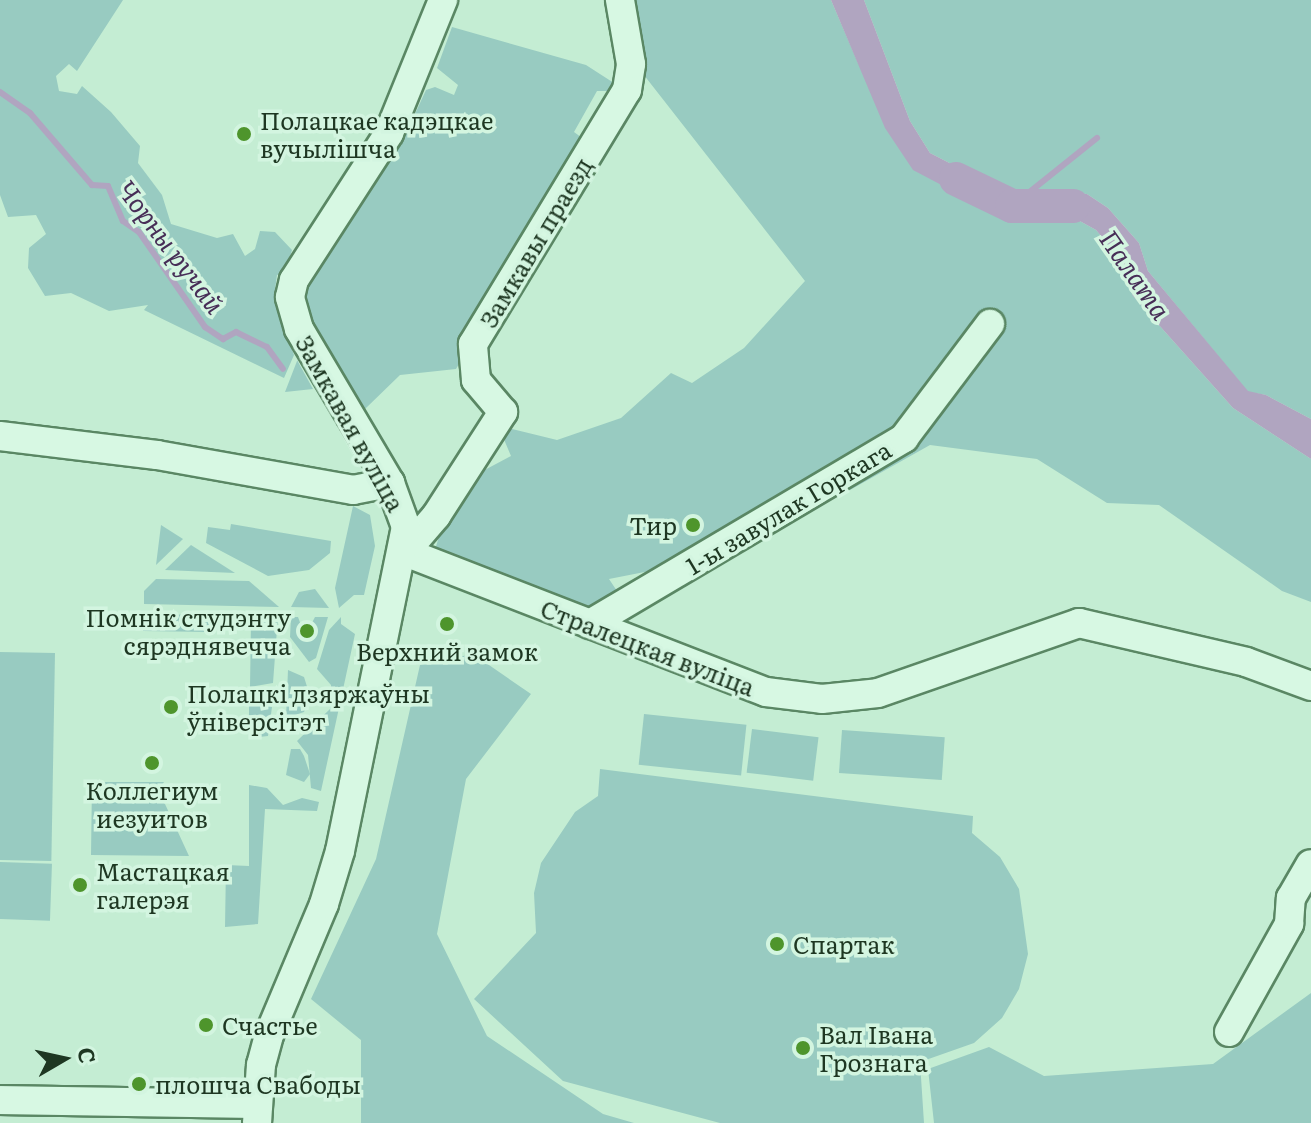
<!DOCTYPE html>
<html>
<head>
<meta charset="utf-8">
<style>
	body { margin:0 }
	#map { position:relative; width:1311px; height:1123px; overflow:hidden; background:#c4edd3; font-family:Literata,serif }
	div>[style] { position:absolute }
	.green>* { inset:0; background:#98cbc1; transform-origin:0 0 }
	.water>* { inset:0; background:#b0a5c0 }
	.stream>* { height:6px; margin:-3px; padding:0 3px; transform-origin:3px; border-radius:3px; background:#b0a5c0 }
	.river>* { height:34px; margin:-17px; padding:0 17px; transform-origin:17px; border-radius:17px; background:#b0a5c0 }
	.roads { filter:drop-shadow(2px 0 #5a8764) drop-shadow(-2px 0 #5a8764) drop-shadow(0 2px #5a8764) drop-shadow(0 -2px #5a8764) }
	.minor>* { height:28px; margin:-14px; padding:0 14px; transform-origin:14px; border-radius:14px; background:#d7f8e3 }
	.dots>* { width:22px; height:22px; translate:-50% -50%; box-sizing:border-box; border:4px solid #d3f5e0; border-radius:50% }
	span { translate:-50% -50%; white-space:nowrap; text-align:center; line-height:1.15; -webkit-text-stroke:7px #d3f5e0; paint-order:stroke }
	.poi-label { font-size:24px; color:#1e3722 }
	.left { translate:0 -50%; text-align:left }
	.right { translate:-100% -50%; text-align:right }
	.street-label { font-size:24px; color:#1e3722 }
	.water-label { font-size:26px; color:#472e57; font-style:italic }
	.north { position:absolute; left:24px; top:1019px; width:80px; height:80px; -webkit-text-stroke:6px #d3f5e0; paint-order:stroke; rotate:81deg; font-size:22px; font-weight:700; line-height:32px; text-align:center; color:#1e3722 }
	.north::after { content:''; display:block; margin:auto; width:28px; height:36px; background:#1e3722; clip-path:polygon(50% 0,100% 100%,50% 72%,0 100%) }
</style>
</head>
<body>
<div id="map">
	<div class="green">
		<div style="clip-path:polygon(0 0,123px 0,77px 71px,69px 64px,56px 76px,59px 91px,77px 94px,82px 86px,111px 112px,140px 146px,138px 163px,162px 195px,171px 224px,217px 238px,233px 234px,245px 256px,255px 249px,260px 231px,275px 232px,292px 250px,285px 273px,277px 275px,274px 297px,294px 355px,284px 378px,144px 310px,148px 305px,109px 311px,71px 293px,45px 296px,28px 268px,29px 248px,46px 234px,36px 215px,8px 217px,0 195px)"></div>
		<div style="clip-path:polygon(628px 0,831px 0,858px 63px,949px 189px,1067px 214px,1096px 230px,1118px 256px,1133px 296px,1233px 408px,1311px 459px,1311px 602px,1282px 591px,1159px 505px,1107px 503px,1037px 459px,930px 445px,850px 490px,838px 468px,675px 566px,609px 579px,619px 594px,589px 613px,434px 553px,445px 517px,479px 473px,511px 456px,503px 437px,508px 428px,557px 440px,621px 418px,671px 373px,692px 383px,744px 348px,805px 281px,640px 70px)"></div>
		<div style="clip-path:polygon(864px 0,1311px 0,1311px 419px,1266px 395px,1248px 392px,1148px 271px,1139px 243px,1108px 208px,1087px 194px,1000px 189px,930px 153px,910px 121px)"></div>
		<div style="clip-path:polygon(452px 27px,586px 65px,617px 85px,614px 91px,597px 91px,574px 132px,589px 143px,456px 369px,400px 375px,365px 409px,310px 326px,303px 310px,304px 283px,403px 140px,426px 90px,435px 87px,454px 95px,458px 85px,437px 68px)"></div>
		<div style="clip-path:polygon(297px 360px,313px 389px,285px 392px,297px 361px)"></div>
		<div style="clip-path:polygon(353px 506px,370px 515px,375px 546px,364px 595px,354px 595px,339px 608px,335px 588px)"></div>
		<div style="clip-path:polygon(231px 524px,331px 541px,330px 553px,309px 570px,268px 576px,206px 543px,208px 527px,230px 530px)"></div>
		<div style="clip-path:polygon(161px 525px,183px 539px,156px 565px)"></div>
		<div style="clip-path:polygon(191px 545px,235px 573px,165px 570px)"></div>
		<div style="clip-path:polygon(156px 579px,249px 581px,279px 607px,144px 604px,144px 591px)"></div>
		<div style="clip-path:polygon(315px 589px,329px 608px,291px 607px,299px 592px)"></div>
		<div style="clip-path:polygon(144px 614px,278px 616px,273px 683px,250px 687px,251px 621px,210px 621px,210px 632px,143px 631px)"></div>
		<div style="clip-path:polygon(291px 617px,298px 617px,305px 636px,315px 617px,328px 617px,316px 658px,309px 662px,290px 637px)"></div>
		<div style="clip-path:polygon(341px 617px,341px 624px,355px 634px,321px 791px,311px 788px,308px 755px,297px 741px,330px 709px,331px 685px,317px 669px,329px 630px)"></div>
		<div style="left:0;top:652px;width:55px;height:208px;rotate:1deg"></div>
		<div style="clip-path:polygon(473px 654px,531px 694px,466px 779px,437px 934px,487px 1036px,603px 1114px,634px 1123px,361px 1123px,361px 1040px,311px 999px,376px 859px,420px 665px)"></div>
		<div style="clip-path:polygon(288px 670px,304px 677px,310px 696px,304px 712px,286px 718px)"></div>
		<div style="clip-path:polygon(249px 702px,272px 707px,268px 736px,249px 738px)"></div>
		<div style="left:644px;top:714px;width:103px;height:51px;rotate:6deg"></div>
		<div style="left:752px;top:729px;width:67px;height:44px;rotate:7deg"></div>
		<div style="left:842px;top:730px;width:103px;height:43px;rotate:4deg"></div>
		<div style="clip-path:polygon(291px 749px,300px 749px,304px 756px,310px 774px,304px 782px,286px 775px)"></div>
		<div style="clip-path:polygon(600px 769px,973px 816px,972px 833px,1000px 857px,1019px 889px,1028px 954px,1019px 989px,1002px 1018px,974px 1043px,920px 1062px,924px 1123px,720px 1123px,563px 1081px,474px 999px,536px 933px,534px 893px,541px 863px,575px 812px,598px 796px)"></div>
		<div style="clip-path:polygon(92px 782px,164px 782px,155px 795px,165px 804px,189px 856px,91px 855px)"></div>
		<div style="clip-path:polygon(249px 785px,267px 788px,283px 805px,302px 798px,319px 802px,317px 811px,265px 809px,258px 924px,225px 927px,226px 865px,249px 866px)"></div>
		<div style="left:0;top:862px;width:52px;height:57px;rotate:2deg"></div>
		<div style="clip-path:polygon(1311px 993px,1311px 1123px,934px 1123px,928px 1069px,989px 1047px,1044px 1076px,1213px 1064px)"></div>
	</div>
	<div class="water">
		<div style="clip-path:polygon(831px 0,864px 0,910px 121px,930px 153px,1000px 189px,1087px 194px,1108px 208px,1139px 243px,1148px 271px,1248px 391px,1266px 395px,1311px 419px,1311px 459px,1233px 408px,1133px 296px,1118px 256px,1096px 230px,1067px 214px,949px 189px,913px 170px,885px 128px)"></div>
	</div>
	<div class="stream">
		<div style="left:0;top:92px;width:37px;rotate:35deg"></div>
		<div style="left:30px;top:113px;width:95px;rotate:49.3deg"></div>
		<div style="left:92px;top:185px;width:16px;rotate:4deg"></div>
		<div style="left:108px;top:186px;width:38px;rotate:67deg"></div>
		<div style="left:123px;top:221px;width:19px;rotate:35deg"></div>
		<div style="left:139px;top:232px;width:116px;rotate:55.2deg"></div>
		<div style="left:205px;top:327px;width:22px;rotate:34deg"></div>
		<div style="left:223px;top:339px;width:15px;rotate:-28deg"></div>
		<div style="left:236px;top:332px;width:34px;rotate:26deg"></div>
		<div style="left:267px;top:347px;width:27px;rotate:54deg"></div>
		<div style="left:1012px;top:206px;width:109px;rotate:-38.7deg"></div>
	</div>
	<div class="river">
		<div style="left:956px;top:179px;width:62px;rotate:25.7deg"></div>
		<div style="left:1012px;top:206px;width:61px"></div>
	</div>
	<div class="roads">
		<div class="minor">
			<div style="left:0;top:436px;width:158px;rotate:6.9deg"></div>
			<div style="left:157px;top:455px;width:199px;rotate:10.1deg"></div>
			<div style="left:353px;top:490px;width:38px;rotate:-11deg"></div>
			<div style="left:405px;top:552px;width:387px;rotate:21.2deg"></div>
			<div style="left:766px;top:692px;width:56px;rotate:7.1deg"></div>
			<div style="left:822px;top:699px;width:56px;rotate:-6.1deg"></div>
			<div style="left:878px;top:693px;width:213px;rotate:-19.2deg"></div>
			<div style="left:1079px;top:623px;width:171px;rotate:13.1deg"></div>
			<div style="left:1246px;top:662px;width:69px;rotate:20.3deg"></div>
			<div style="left:405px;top:552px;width:48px;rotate:-49.3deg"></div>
			<div style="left:436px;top:516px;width:124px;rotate:-57.2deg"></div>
			<div style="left:503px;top:412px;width:42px;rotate:-130.2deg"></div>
			<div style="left:476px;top:380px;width:36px;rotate:-95deg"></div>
			<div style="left:473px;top:344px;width:297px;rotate:-58.8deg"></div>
			<div style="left:627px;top:90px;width:26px;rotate:-81deg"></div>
			<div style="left:631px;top:64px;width:65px;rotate:-99.8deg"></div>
			<div style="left:590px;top:624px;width:365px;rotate:-30.6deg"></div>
			<div style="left:904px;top:438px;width:143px;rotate:-53deg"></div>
			<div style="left:1229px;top:1032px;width:124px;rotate:-60.9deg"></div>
			<div style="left:1289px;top:924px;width:26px;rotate:-86deg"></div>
			<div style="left:1291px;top:898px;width:39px;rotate:-60deg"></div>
			<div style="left:0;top:1100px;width:257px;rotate:0.9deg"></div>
			<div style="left:257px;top:1123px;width:58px;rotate:-86.1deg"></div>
			<div style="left:261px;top:1065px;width:31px;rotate:-75deg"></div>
			<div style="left:269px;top:1035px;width:142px;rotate:-67.2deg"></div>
			<div style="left:324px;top:904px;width:55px;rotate:-73.2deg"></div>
			<div style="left:340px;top:851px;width:331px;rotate:-78.5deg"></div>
			<div style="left:406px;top:527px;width:47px;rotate:-110deg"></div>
			<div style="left:390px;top:483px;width:179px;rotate:-120.6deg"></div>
			<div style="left:299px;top:329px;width:33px;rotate:-106deg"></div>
			<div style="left:290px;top:297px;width:17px;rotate:-77deg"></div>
			<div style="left:294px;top:280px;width:175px;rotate:-57.1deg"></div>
			<div style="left:389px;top:133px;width:144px;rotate:-67.9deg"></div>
		</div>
	</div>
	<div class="dots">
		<div style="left:244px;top:134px;background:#4e952c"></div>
		<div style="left:693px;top:525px;background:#4e952c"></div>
		<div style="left:447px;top:624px;background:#4e952c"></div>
		<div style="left:307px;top:631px;background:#4e952c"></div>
		<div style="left:171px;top:707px;background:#4e952c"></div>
		<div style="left:152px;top:763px;background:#4e952c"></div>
		<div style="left:80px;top:885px;background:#4e952c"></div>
		<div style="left:777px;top:944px;background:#4e952c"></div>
		<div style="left:206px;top:1025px;background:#4e952c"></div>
		<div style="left:803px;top:1048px;background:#4e952c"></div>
		<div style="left:139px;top:1084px;background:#4e952c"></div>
	</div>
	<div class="poi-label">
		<span class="left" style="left:260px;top:134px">Полацкае кадэцкае<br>вучылішча</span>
		<span class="right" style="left:677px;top:525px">Тир</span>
		<span class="right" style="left:291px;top:631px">Помнік студэнту<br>сярэднявечча</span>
		<span style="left:447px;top:651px">Верхний замок</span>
		<span class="left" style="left:187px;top:707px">Полацкі дзяржаўны<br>ўніверсітэт</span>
		<span style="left:152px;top:804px">Коллегиум<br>иезуитов</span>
		<span class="left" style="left:96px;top:885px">Мастацкая<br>галерэя</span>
		<span class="left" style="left:793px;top:944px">Спартак</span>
		<span class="left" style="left:222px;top:1025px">Счастье</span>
		<span class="left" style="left:819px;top:1048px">Вал Івана<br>Грознага</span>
		<span class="left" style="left:155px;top:1084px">плошча Свабоды</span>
	</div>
	<div class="street-label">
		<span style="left:535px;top:242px;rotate:-59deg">Замкавы праезд</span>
		<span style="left:351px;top:423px;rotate:61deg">Замкавая вуліца</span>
		<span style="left:788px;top:507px;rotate:-31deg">1-ы завулак Горкага</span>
		<span style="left:648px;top:647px;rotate:21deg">Стралецкая вуліца</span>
	</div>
	<div class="water-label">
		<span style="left:172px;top:246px;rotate:53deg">Чорны ручай</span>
		<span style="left:1136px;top:274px;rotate:55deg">Палата</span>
	</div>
	<div class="north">С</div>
</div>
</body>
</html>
